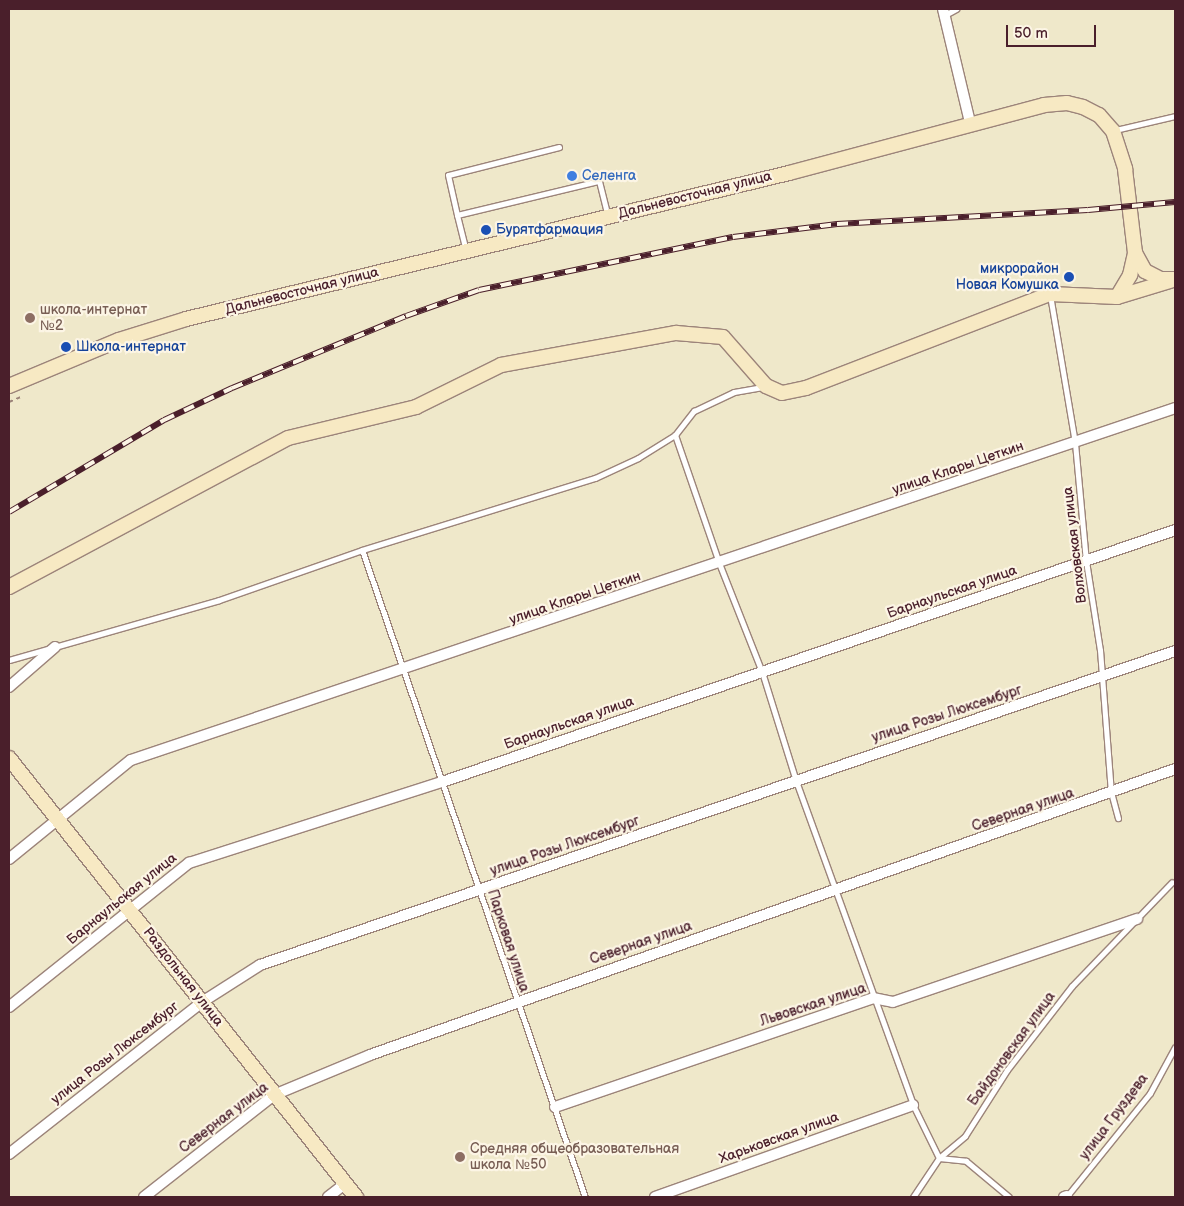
<!DOCTYPE html>
<html>
<head>
<meta charset="utf-8">
<style>
	body { margin:0 }
	#map { position:relative; width:1184px; height:1206px; overflow:hidden; background:#efe8ca; font-family:"Balsamiq Sans",sans-serif }
	div>[style] { position:absolute }
	.path>* { height:2px; margin-top:-1px; transform-origin:0; background:repeating-linear-gradient(90deg,#9c847a 0 4px,transparent 0 8px) }
	.roads { filter:drop-shadow(1px 0 #9c847a) drop-shadow(-1px 0 #9c847a) drop-shadow(0 1px #9c847a) drop-shadow(0 -1px #9c847a) }
	.lane>* { height:5px; margin:-2.5px; padding:0 2.5px; transform-origin:2.5px; border-radius:2.5px; background:#fff }
	.street>* { height:10px; margin:-5px; padding:0 5px; transform-origin:5px; border-radius:5px; background:#fff }
	.secondary>* { height:14px; margin:-7px; padding:0 7px; transform-origin:7px; border-radius:7px; background:#f7e9c3 }
	.rail>* { height:5.5px; margin-top:-2.75px; transform-origin:0; background:repeating-linear-gradient(90deg,#fcf5e5 0 11px,#4a1f2b 0 22px); box-sizing:border-box; border-block:1px solid #4a1f2b }
	.dots>* { width:14px; height:14px; translate:-50% -50%; box-sizing:border-box; border:2px solid #fcf5e5; border-radius:50% }
	span { translate:-50% -50%; white-space:nowrap; text-align:center; line-height:1.15; -webkit-text-stroke:4.5px #fcf5e5; paint-order:stroke }
	.shop-label { font-size:14px; color:#366cbe }
	.left { translate:0 -50%; text-align:left }
	.street-label { font-size:14px; color:#4a1f2b }
	.transit-label { font-size:14px; color:#164399 }
	.right { translate:-100% -50%; text-align:right }
	.education-label { font-size:14px; color:#785e54 }
	.frame { position:absolute; inset:0; border:10px solid #4a1f2b; pointer-events:none }
	.scale { position:absolute; left:1006px; top:25px; width:90px; height:22px; box-sizing:border-box; border:2px solid #4a1f2b; border-top:0; padding-left:6px; font-size:15px; line-height:18px; white-space:nowrap; color:#4a1f2b; -webkit-text-stroke:4px #fcf5e5; paint-order:stroke }
</style>
</head>
<body>
<div id="map">
	<div class="path">
		<div style="left:9px;top:402px;width:15px;rotate:-23deg"></div>
	</div>
	<div class="roads">
		<div class="lane">
			<div style="left:945px;top:15px;width:13px;rotate:-29deg"></div>
			<div style="left:1115px;top:130px;width:62px;rotate:-13.1deg"></div>
			<div style="left:559px;top:147px;width:114px;rotate:165.8deg"></div>
			<div style="left:448px;top:175px;width:41px;rotate:77.3deg"></div>
			<div style="left:457px;top:215px;width:146px;rotate:-13.5deg"></div>
			<div style="left:599px;top:181px;width:36px;rotate:76deg"></div>
			<div style="left:457px;top:215px;width:37px;rotate:76deg"></div>
			<div style="left:1050px;top:295px;width:150px;rotate:80.4deg"></div>
			<div style="left:1075px;top:443px;width:119px;rotate:84.7deg"></div>
			<div style="left:1086px;top:561px;width:90px;rotate:81.1deg"></div>
			<div style="left:1100px;top:650px;width:142px;rotate:85.6deg"></div>
			<div style="left:675px;top:435px;width:135px;rotate:71deg"></div>
			<div style="left:719px;top:563px;width:117px;rotate:68.5deg"></div>
			<div style="left:762px;top:672px;width:114px;rotate:72.7deg"></div>
			<div style="left:796px;top:781px;width:344px;rotate:70.1deg"></div>
			<div style="left:913px;top:1105px;width:59px;rotate:63.9deg"></div>
			<div style="left:939px;top:1158px;width:27px;rotate:6deg"></div>
			<div style="left:966px;top:1161px;width:56px;rotate:39.9deg"></div>
			<div style="left:362px;top:550px;width:684px;rotate:70.98deg"></div>
			<div style="left:9px;top:660px;width:218px;rotate:-15.9deg"></div>
			<div style="left:219px;top:600px;width:151px;rotate:-19.3deg"></div>
			<div style="left:362px;top:550px;width:244px;rotate:-17.2deg"></div>
			<div style="left:595px;top:478px;width:47px;rotate:-24.9deg"></div>
			<div style="left:638px;top:458px;width:44px;rotate:-31.9deg"></div>
			<div style="left:675px;top:435px;width:31px;rotate:-52deg"></div>
			<div style="left:694px;top:411px;width:44px;rotate:-25.4deg"></div>
			<div style="left:734px;top:392px;width:29px;rotate:-10deg"></div>
			<div style="left:1111px;top:792px;width:27px;rotate:75deg"></div>
			<div style="left:1067px;top:1196px;width:132px;rotate:-51.1deg"></div>
			<div style="left:1150px;top:1093px;width:52px;rotate:-61.5deg"></div>
			<div style="left:913px;top:1197px;width:47px;rotate:-56.3deg"></div>
			<div style="left:939px;top:1158px;width:34px;rotate:-40deg"></div>
			<div style="left:965px;top:1136px;width:78px;rotate:-57.5deg"></div>
			<div style="left:1007px;top:1070px;width:106px;rotate:-52.3deg"></div>
			<div style="left:1072px;top:986px;width:144px;rotate:-46.1deg"></div>
		</div>
		<div class="street">
			<div style="left:943px;top:9px;width:116px;rotate:76.6deg"></div>
			<div style="left:9px;top:687px;width:61px;rotate:-41deg"></div>
			<div style="left:9px;top:859px;width:157px;rotate:-39.1deg"></div>
			<div style="left:131px;top:760px;width:1102px;rotate:-18.63deg"></div>
			<div style="left:9px;top:1007px;width:231px;rotate:-38.7deg"></div>
			<div style="left:189px;top:863px;width:266px;rotate:-17.8deg"></div>
			<div style="left:442px;top:782px;width:775px;rotate:-18.97deg"></div>
			<div style="left:555px;top:1107px;width:336px;rotate:-18.9deg"></div>
			<div style="left:873px;top:998px;width:20px;rotate:11deg"></div>
			<div style="left:893px;top:1002px;width:258px;rotate:-18.8deg"></div>
			<div style="left:9px;top:1154px;width:246px;rotate:-38.2deg"></div>
			<div style="left:202px;top:1002px;width:69px;rotate:-32.5deg"></div>
			<div style="left:260px;top:965px;width:967px;rotate:-18.94deg"></div>
			<div style="left:144px;top:1197px;width:165px;rotate:-38.1deg"></div>
			<div style="left:274px;top:1095px;width:104px;rotate:-22.6deg"></div>
			<div style="left:370px;top:1055px;width:854px;rotate:-19.56deg"></div>
			<div style="left:328px;top:1197px;width:23px;rotate:-38deg"></div>
			<div style="left:655px;top:1197px;width:274px;rotate:-19.6deg"></div>
			<div style="left:1064px;top:1197px;width:3px;rotate:-18deg"></div>
		</div>
		<div class="secondary">
			<div style="left:1117px;top:297px;width:26px;rotate:-59deg"></div>
			<div style="left:1130px;top:275px;width:23px;rotate:-77deg"></div>
			<div style="left:9px;top:386px;width:119px;rotate:-22.7deg"></div>
			<div style="left:119px;top:340px;width:70px;rotate:-17.4deg"></div>
			<div style="left:186px;top:319px;width:620px;rotate:-13.61deg"></div>
			<div style="left:789px;top:173px;width:264px;rotate:-14.9deg"></div>
			<div style="left:1044px;top:105px;width:23px;rotate:-5deg"></div>
			<div style="left:1067px;top:103px;width:16px;rotate:14deg"></div>
			<div style="left:1083px;top:107px;width:18px;rotate:27deg"></div>
			<div style="left:1099px;top:115px;width:21px;rotate:49deg"></div>
			<div style="left:1113px;top:131px;width:40px;rotate:72deg"></div>
			<div style="left:1125px;top:169px;width:85px;rotate:83.2deg"></div>
			<div style="left:1135px;top:253px;width:21px;rotate:61deg"></div>
			<div style="left:1145px;top:271px;width:18px;rotate:27deg"></div>
			<div style="left:1161px;top:279px;width:14px"></div>
			<div style="left:9px;top:587px;width:316px;rotate:-28.1deg"></div>
			<div style="left:288px;top:438px;width:132px;rotate:-13.6deg"></div>
			<div style="left:416px;top:407px;width:95px;rotate:-26.3deg"></div>
			<div style="left:501px;top:365px;width:178px;rotate:-10.4deg"></div>
			<div style="left:676px;top:333px;width:47px;rotate:4.9deg"></div>
			<div style="left:723px;top:337px;width:65px;rotate:48.7deg"></div>
			<div style="left:766px;top:386px;width:17px;rotate:24deg"></div>
			<div style="left:782px;top:393px;width:25px;rotate:-12deg"></div>
			<div style="left:806px;top:388px;width:261px;rotate:-21.1deg"></div>
			<div style="left:1050px;top:294px;width:67px;rotate:2.6deg"></div>
			<div style="left:1117px;top:297px;width:55px;rotate:-16.8deg"></div>
			<div style="left:9px;top:758px;width:560px;rotate:51.68deg"></div>
		</div>
	</div>
	<div class="rail">
		<div style="left:9px;top:512px;width:180px;rotate:-30.7deg"></div>
		<div style="left:164px;top:420px;width:75px;rotate:-25.2deg"></div>
		<div style="left:232px;top:388px;width:188px;rotate:-22.5deg"></div>
		<div style="left:406px;top:316px;width:77px;rotate:-19.6deg"></div>
		<div style="left:479px;top:290px;width:259px;rotate:-11.8deg"></div>
		<div style="left:733px;top:237px;width:105px;rotate:-7.1deg"></div>
		<div style="left:837px;top:224px;width:251px;rotate:-3.2deg"></div>
		<div style="left:1088px;top:210px;width:87px;rotate:-5.3deg"></div>
	</div>
	<div class="dots">
		<div style="left:572px;top:176px;background:#3f7fe0"></div>
		<div style="left:486px;top:230px;background:#1a4fb4"></div>
		<div style="left:1069px;top:277px;background:#1a4fb4"></div>
		<div style="left:30px;top:318px;background:#8d6e63"></div>
		<div style="left:66px;top:347px;background:#1a4fb4"></div>
		<div style="left:460px;top:1157px;background:#8d6e63"></div>
	</div>
	<div class="shop-label">
		<span class="left" style="left:582px;top:176px">Селенга</span>
	</div>
	<div class="street-label">
		<span style="left:695px;top:195px;rotate:-14deg">Дальневосточная улица</span>
		<span style="left:302px;top:291px;rotate:-14deg">Дальневосточная улица</span>
		<span style="left:958px;top:468px;rotate:-19deg">улица Клары Цеткин</span>
		<span style="left:1075px;top:545px;rotate:-97deg">Волховская улица</span>
		<span style="left:952px;top:592px;rotate:-19deg">Барнаульская улица</span>
		<span style="left:575px;top:598px;rotate:-19deg">улица Клары Цеткин</span>
		<span style="left:947px;top:714px;rotate:-18deg">улица Розы Люксембург</span>
		<span style="left:569px;top:723px;rotate:-19deg">Барнаульская улица</span>
		<span style="left:1023px;top:810px;rotate:-19deg">Северная улица</span>
		<span style="left:565px;top:846px;rotate:-19deg">улица Розы Люксембург</span>
		<span style="left:122px;top:899px;rotate:-39deg">Барнаульская улица</span>
		<span style="left:508px;top:941px;rotate:72deg">Парковая улица</span>
		<span style="left:641px;top:943px;rotate:-19deg">Северная улица</span>
		<span style="left:183px;top:977px;rotate:52deg">Раздольная улица</span>
		<span style="left:813px;top:1005px;rotate:-18deg">Львовская улица</span>
		<span style="left:1012px;top:1049px;rotate:-54deg">Байдоновская улица</span>
		<span style="left:115px;top:1053px;rotate:-38deg">улица Розы Люксембург</span>
		<span style="left:1114px;top:1117px;rotate:-53deg">улица Груздева</span>
		<span style="left:224px;top:1118px;rotate:-37deg">Северная улица</span>
		<span style="left:779px;top:1138px;rotate:-20deg">Харьковская улица</span>
	</div>
	<div class="transit-label">
		<span class="left" style="left:496px;top:230px">Бурятфармация</span>
		<span class="right" style="left:1059px;top:277px">микрорайон<br>Новая Комушка</span>
		<span class="left" style="left:76px;top:347px">Школа-интернат</span>
	</div>
	<div class="education-label">
		<span class="left" style="left:40px;top:318px">школа-интернат<br>№2</span>
		<span class="left" style="left:470px;top:1157px">Средняя общеобразовательная<br>школа №50</span>
	</div>
	<div class="frame"></div>
	<div class="scale">50 m</div>
</div>
</body>
</html>
